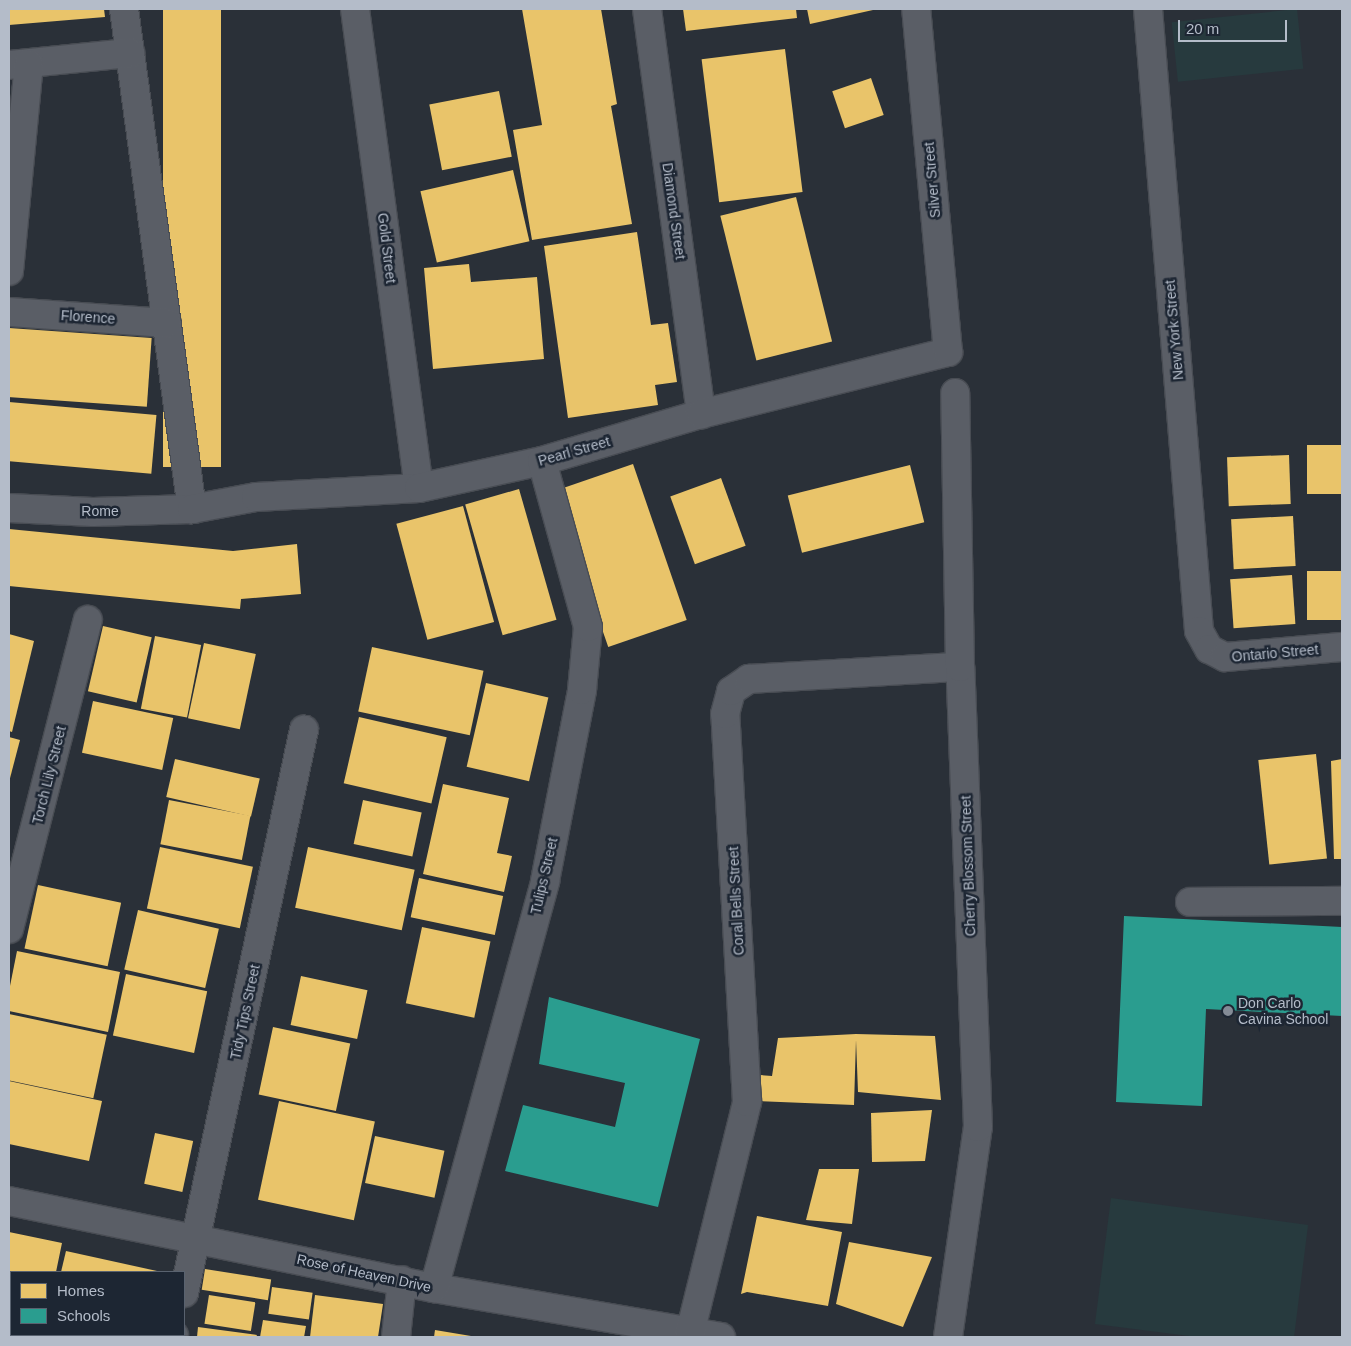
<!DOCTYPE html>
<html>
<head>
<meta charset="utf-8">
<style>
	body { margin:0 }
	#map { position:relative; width:1351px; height:1346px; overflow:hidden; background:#2a3038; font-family:Arial,sans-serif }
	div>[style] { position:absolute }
	.green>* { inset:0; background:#273a3e; transform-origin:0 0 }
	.homes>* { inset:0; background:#e9c46a; transform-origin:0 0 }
	.schools>* { inset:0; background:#2a9d8f }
	.roads { filter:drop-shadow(1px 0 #484c53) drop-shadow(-1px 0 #484c53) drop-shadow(0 1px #484c53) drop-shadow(0 -1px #484c53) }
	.minor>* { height:28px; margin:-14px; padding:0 14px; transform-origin:14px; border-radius:14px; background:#5a5e66 }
	.dots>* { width:14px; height:14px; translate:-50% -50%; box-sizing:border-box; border:2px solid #1d2633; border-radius:50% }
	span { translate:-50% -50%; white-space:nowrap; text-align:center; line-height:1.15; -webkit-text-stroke:5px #1d2633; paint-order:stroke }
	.street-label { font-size:14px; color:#b4bcc9 }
	.poi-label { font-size:14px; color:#b4bcc9 }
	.left { translate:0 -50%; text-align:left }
	.frame { position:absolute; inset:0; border:10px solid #b4bcc9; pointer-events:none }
	.legend { position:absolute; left:10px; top:1271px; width:175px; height:65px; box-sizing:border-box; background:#1d2633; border:1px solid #59626f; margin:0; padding:6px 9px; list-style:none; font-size:15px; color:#b4bcc9 }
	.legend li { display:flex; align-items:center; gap:10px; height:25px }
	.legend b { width:25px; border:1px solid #59626f }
	.scale { position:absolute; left:1178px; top:20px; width:109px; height:22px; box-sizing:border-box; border:2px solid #b4bcc9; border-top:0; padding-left:6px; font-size:15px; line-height:18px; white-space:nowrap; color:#b4bcc9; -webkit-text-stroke:4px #1d2633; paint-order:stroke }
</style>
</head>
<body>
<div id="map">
	<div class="green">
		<div style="left:1297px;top:9px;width:60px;height:126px;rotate:84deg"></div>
		<div style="clip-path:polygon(1111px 1198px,1308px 1225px,1294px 1337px,1197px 1337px,1095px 1324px)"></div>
	</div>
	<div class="homes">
		<div style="clip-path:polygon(9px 9px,104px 9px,105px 17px,9px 25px)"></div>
		<div style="left:163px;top:9px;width:58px;height:458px"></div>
		<div style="clip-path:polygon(522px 9px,601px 9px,617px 104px,611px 106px,632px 224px,532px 240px,513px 130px,542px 125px)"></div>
		<div style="clip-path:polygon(683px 9px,796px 9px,797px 18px,686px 31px)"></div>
		<div style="clip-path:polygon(807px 9px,873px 9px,873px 10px,810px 24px)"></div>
		<div style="left:785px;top:49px;width:144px;height:84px;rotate:83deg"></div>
		<div style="left:871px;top:78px;width:39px;height:41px;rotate:71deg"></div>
		<div style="left:499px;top:91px;width:67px;height:71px;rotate:79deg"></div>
		<div style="left:513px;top:170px;width:73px;height:95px;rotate:77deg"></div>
		<div style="left:796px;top:197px;width:149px;height:78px;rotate:76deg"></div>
		<div style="clip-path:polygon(637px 232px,651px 325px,668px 323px,677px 382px,655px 385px,658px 405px,568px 418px,544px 246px)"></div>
		<div style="clip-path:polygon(469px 264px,471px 282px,537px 277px,544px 359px,433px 369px,424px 268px)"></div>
		<div style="left:9px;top:328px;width:143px;height:69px;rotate:4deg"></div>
		<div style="left:9px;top:402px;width:148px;height:59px;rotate:5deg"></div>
		<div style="left:1342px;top:445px;width:49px;height:35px;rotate:90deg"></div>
		<div style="left:1289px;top:455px;width:49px;height:62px;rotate:88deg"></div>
		<div style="left:633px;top:464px;width:165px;height:83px;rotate:71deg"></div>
		<div style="left:910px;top:465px;width:59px;height:126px;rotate:76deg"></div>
		<div style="left:721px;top:478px;width:72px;height:54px;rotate:70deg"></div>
		<div style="left:519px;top:489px;width:136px;height:56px;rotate:74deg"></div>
		<div style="left:463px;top:506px;width:120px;height:69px;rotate:75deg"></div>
		<div style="left:1293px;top:516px;width:50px;height:62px;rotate:87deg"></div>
		<div style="clip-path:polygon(9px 529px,233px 551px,297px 544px,301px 594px,241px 599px,240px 609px,9px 586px)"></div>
		<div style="left:1342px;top:571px;width:49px;height:35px;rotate:90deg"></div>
		<div style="left:1292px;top:575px;width:49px;height:62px;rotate:86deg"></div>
		<div style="left:103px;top:626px;width:50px;height:67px;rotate:13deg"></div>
		<div style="clip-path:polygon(9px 634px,34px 641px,12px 732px,9px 731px)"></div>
		<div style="left:155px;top:636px;width:47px;height:74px;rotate:11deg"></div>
		<div style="left:204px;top:643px;width:53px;height:77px;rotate:12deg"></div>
		<div style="left:372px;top:647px;width:114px;height:66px;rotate:12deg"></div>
		<div style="left:486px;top:683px;width:64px;height:86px;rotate:13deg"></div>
		<div style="left:93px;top:701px;width:82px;height:53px;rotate:12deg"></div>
		<div style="left:359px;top:717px;width:90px;height:68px;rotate:13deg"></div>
		<div style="clip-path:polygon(9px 737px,20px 740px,9px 782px)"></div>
		<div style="left:1316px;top:754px;width:105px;height:58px;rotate:84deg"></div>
		<div style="left:175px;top:759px;width:87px;height:39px;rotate:13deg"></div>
		<div style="clip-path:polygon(1342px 759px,1342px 859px,1334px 859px,1331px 761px)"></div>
		<div style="clip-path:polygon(443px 784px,509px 798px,497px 853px,512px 856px,504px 892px,423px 874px)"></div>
		<div style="left:169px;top:800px;width:83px;height:45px;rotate:11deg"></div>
		<div style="left:363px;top:800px;width:60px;height:45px;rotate:12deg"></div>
		<div style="left:160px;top:847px;width:95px;height:63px;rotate:12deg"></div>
		<div style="left:308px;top:847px;width:109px;height:62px;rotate:12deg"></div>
		<div style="left:419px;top:878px;width:86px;height:40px;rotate:12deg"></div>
		<div style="left:38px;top:885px;width:85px;height:65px;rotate:12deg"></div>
		<div style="left:138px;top:910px;width:83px;height:61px;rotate:13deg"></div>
		<div style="left:422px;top:927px;width:70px;height:78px;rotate:12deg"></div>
		<div style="clip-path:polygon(17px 951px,120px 972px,108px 1032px,9px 1011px,9px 991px)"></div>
		<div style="left:126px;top:974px;width:83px;height:63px;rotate:12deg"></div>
		<div style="left:301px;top:976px;width:68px;height:50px;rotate:12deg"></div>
		<div style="left:9px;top:1014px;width:100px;height:65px;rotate:12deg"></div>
		<div style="left:273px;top:1027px;width:79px;height:69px;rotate:12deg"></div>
		<div style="clip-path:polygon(856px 1034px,935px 1036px,941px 1100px,858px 1092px,856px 1040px,854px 1105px,759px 1101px,760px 1075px,772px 1076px,778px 1038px)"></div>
		<div style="clip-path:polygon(9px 1081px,102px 1101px,89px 1161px,9px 1144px)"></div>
		<div style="left:279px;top:1101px;width:98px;height:101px;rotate:12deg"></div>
		<div style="clip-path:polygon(932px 1110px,925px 1161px,872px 1162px,871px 1113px)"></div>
		<div style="left:155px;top:1133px;width:39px;height:52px;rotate:12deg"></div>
		<div style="left:375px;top:1136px;width:71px;height:48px;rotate:12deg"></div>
		<div style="clip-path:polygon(819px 1169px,859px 1169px,852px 1224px,806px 1220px)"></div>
		<div style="clip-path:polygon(757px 1216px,842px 1232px,828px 1306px,747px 1292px,741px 1294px)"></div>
		<div style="clip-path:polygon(9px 1232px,62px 1243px,56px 1272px,11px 1272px,11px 1285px,9px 1285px)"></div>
		<div style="clip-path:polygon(849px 1242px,932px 1257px,903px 1327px,836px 1304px)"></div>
		<div style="clip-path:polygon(66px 1251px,157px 1271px,157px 1272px,61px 1272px)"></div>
		<div style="left:205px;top:1269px;width:67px;height:21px;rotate:9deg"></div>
		<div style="clip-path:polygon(9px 1287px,11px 1335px,42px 1335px,41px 1337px,9px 1337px)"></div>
		<div style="left:272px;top:1287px;width:41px;height:27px;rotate:8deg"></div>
		<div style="left:209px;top:1295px;width:47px;height:29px;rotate:9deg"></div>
		<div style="clip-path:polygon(315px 1295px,383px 1304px,378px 1337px,310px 1337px)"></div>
		<div style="clip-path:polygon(263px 1320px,306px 1326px,304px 1337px,260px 1337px)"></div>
		<div style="clip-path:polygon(198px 1327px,257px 1335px,256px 1337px,197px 1337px)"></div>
		<div style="clip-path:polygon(435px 1330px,471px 1336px,471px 1337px,434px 1337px)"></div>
		<div style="clip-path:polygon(47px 1335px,142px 1335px,47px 1337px)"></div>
	</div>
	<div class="schools">
		<div style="clip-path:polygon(1124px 916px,1342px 927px,1342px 1016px,1206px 1009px,1202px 1106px,1116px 1102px)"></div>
		<div style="clip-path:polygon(549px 997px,700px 1039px,658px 1207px,505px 1171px,523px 1105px,615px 1127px,625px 1083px,539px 1064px)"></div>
	</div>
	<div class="roads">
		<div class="minor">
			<div style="left:124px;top:9px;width:505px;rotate:82.26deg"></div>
			<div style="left:355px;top:9px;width:483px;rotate:82.4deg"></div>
			<div style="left:647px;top:9px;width:409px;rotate:82.4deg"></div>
			<div style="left:1148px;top:9px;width:624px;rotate:85.31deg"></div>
			<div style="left:1199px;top:631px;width:21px;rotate:61deg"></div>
			<div style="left:1209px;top:649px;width:18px;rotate:27deg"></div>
			<div style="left:1225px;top:657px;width:117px;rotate:-4.9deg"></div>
			<div style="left:9px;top:65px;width:122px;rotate:-5.7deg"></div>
			<div style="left:9px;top:271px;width:208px;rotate:-84.5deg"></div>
			<div style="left:9px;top:312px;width:158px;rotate:4deg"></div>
			<div style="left:9px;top:508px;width:84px;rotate:2.7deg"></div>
			<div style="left:93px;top:512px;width:99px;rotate:-1.7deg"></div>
			<div style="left:192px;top:509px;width:65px;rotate:-10.6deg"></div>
			<div style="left:256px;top:497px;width:163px;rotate:-3.2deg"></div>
			<div style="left:419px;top:488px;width:126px;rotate:-12.4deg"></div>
			<div style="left:542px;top:461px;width:166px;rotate:-16.5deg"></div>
			<div style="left:701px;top:414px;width:255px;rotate:-14.1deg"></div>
			<div style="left:948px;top:352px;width:344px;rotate:-95.3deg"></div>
			<div style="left:1190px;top:902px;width:152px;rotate:-0.4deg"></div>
			<div style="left:9px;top:929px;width:319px;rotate:-75.7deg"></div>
			<div style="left:9px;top:1201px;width:434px;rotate:11.6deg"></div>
			<div style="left:434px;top:1288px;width:291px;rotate:9.7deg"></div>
			<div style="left:434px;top:1288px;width:422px;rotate:-74.7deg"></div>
			<div style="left:545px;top:881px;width:195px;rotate:-79deg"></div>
			<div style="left:582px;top:690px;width:63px;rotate:-84.6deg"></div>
			<div style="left:588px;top:627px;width:172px;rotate:-105.5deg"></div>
			<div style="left:184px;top:1293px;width:576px;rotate:-77.97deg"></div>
			<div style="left:173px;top:1337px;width:2px;rotate:-63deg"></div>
			<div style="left:396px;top:1337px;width:57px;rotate:-84deg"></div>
			<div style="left:689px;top:1337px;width:242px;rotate:-76.1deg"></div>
			<div style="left:747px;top:1102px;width:389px;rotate:-93.2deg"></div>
			<div style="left:725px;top:714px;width:24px;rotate:-75deg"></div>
			<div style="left:731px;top:691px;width:22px;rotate:-34deg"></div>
			<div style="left:749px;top:679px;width:211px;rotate:-3.3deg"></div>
			<div style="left:948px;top:1337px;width:212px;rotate:-81.9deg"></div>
			<div style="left:978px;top:1127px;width:460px;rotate:-92.2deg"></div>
			<div style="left:960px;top:667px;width:274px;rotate:-91deg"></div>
		</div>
	</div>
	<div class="dots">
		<div style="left:1228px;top:1011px;background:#848b96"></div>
	</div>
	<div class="street-label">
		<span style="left:932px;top:180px;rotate:-95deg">Silver Street</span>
		<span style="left:674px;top:211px;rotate:82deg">Diamond Street</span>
		<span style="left:387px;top:248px;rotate:83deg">Gold Street</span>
		<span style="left:88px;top:317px;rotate:4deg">Florence</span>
		<span style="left:1174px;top:330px;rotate:-95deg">New York Street</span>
		<span style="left:574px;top:451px;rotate:-16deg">Pearl Street</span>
		<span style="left:100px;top:511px">Rome</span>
		<span style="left:1275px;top:653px;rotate:-5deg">Ontario Street</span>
		<span style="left:49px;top:775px;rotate:-76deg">Torch Lily Street</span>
		<span style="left:968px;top:866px;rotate:-92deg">Cherry Blossom Street</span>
		<span style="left:544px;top:876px;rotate:-77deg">Tulips Street</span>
		<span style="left:736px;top:901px;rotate:-93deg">Coral Bells Street</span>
		<span style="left:245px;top:1012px;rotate:-78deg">Tidy Tips Street</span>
		<span style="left:364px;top:1273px;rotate:12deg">Rose of Heaven Drive</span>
	</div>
	<div class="poi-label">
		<span class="left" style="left:1238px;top:1011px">Don Carlo<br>Cavina School</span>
	</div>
	<div class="frame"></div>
	<ul class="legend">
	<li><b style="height:14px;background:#e9c46a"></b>Homes</li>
	<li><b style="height:14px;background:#2a9d8f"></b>Schools</li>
	</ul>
	<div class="scale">20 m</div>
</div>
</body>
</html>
